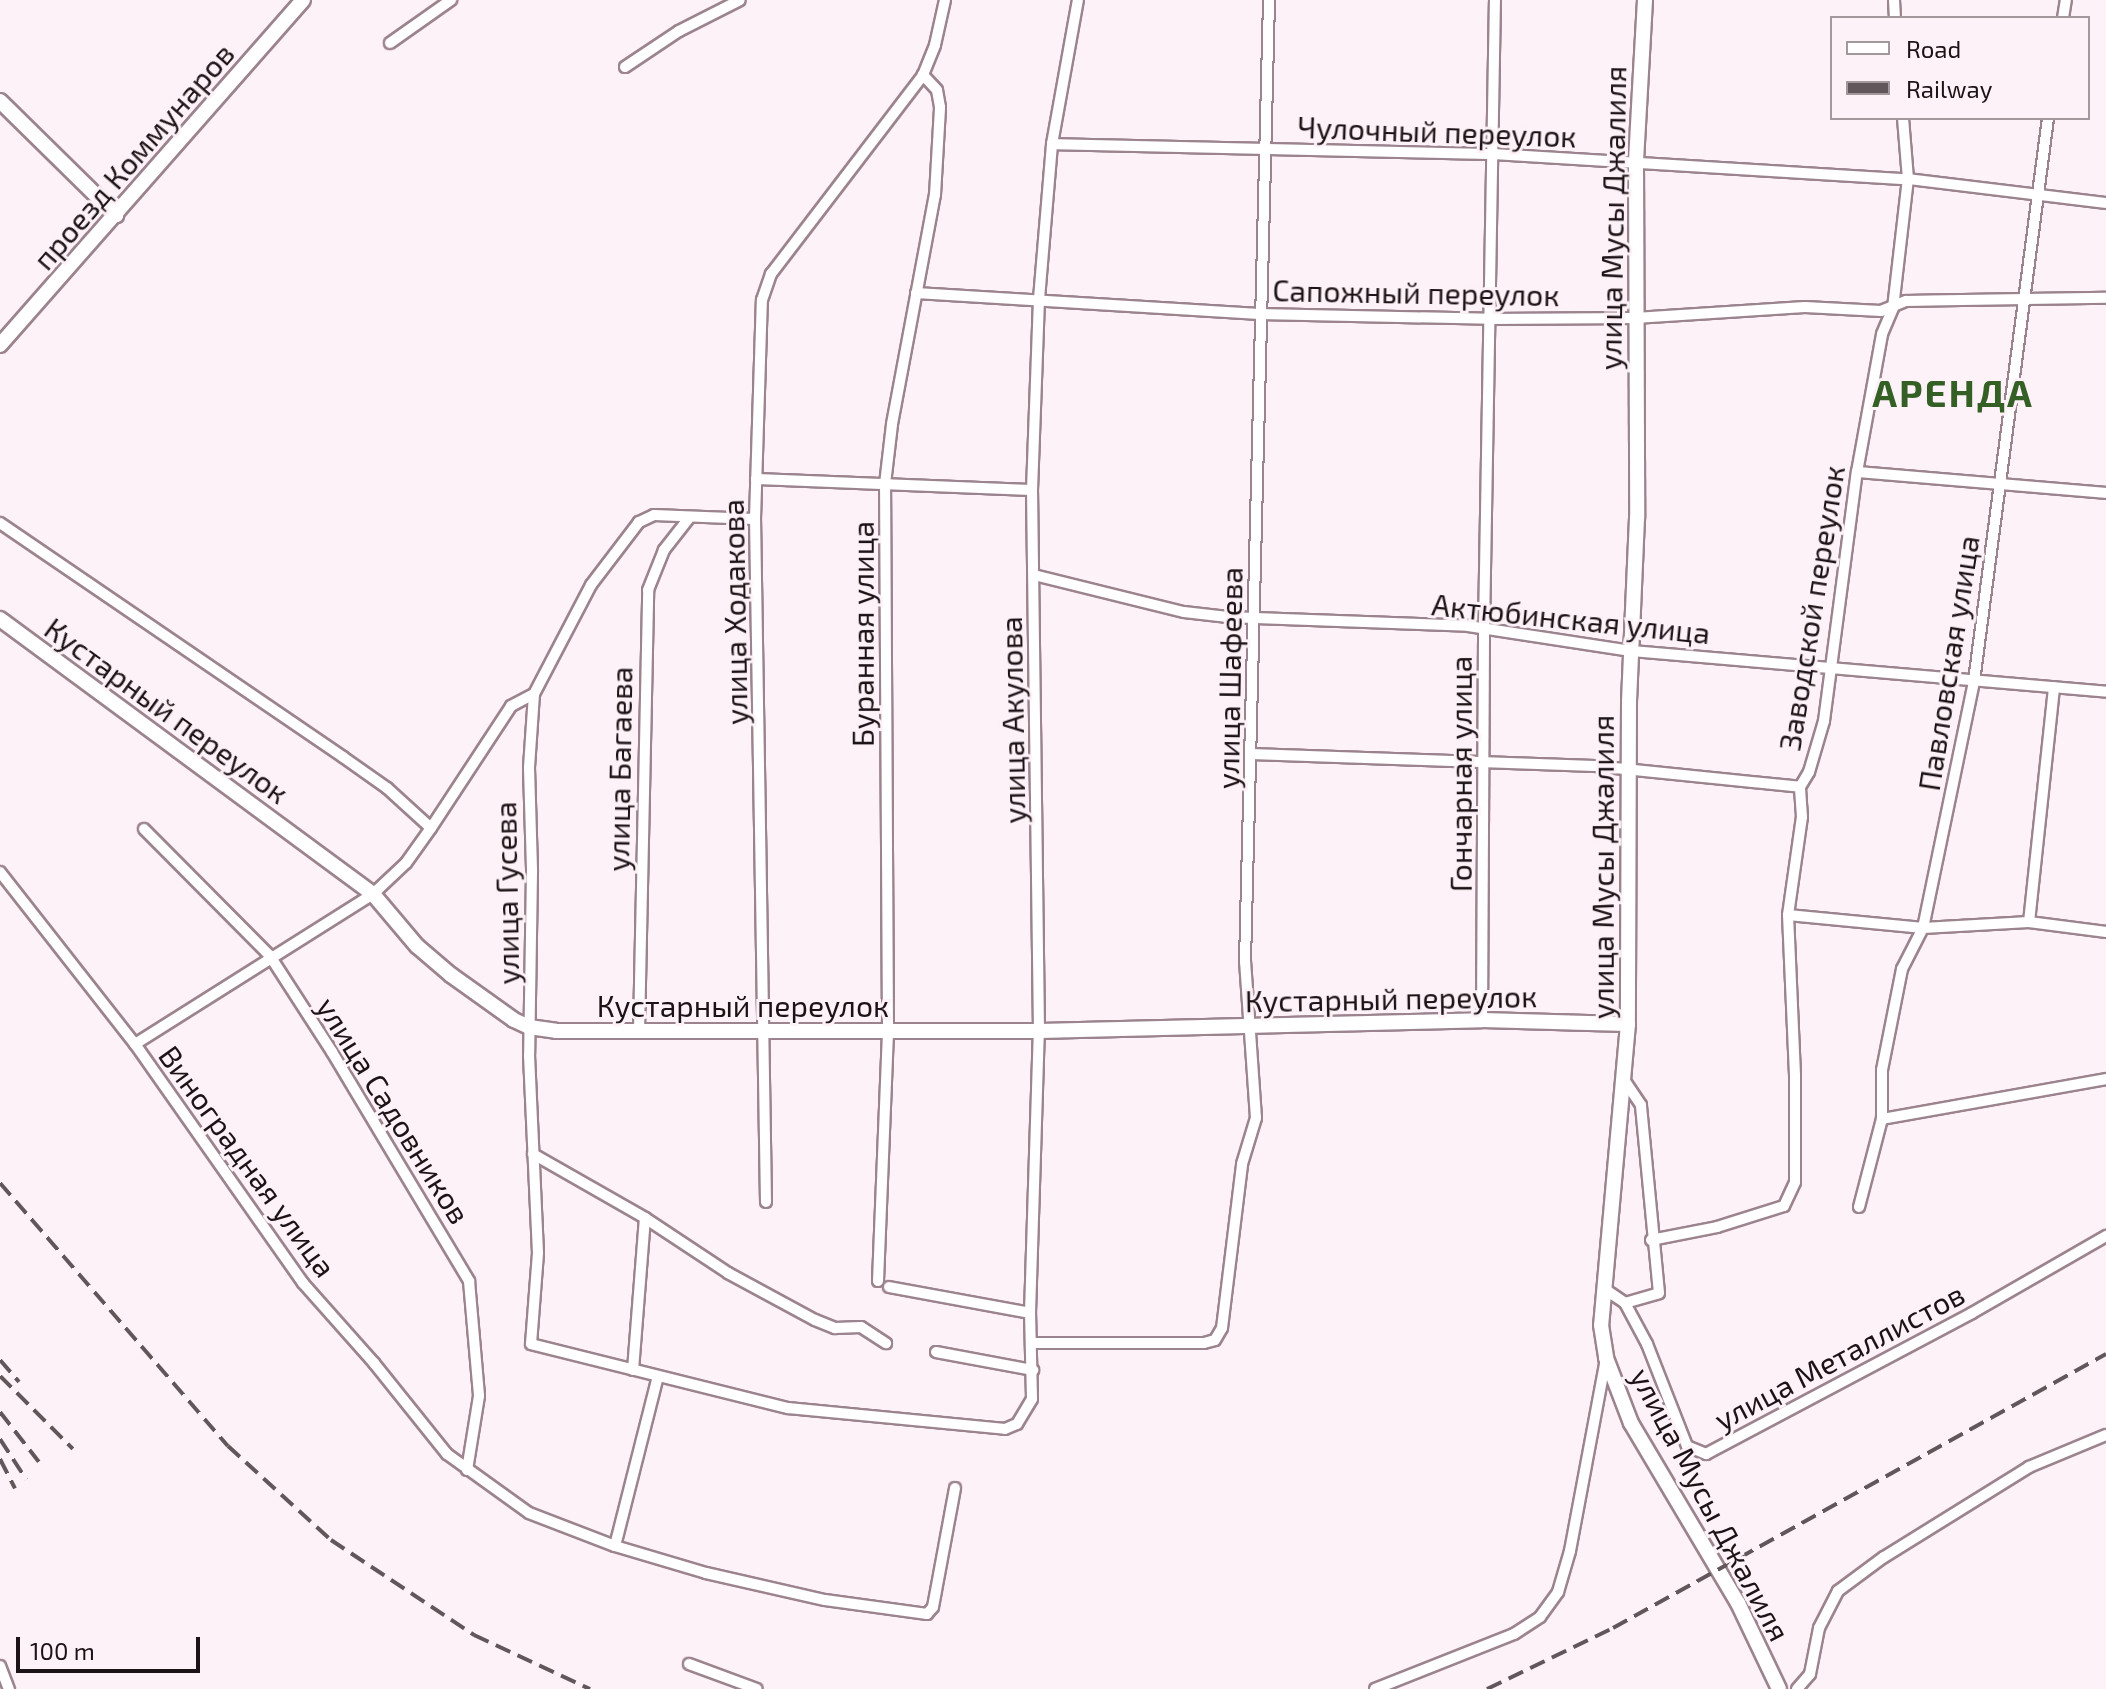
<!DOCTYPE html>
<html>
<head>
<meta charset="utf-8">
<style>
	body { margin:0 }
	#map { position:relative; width:2106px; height:1689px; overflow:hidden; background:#fdf2f7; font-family:"Exo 2",sans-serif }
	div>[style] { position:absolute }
	.roads { filter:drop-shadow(2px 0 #9c848e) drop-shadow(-2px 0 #9c848e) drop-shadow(0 2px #9c848e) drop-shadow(0 -2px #9c848e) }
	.street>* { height:10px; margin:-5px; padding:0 5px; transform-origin:5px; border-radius:5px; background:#fff }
	.secondary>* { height:14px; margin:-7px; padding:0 7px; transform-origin:7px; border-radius:7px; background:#fff }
	.rail>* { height:4px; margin-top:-2px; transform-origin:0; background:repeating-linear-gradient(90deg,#61575b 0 16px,transparent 0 24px) }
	span { translate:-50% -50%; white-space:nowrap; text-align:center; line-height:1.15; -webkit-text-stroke:6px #fdf2f7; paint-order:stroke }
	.street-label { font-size:30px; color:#1c1316 }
	.district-label { font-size:38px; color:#345f25; font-weight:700; letter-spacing:2px }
	.legend { position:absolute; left:1830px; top:16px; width:260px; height:104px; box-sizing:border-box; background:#fdf2f7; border:2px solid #a3999d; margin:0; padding:10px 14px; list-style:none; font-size:24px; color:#1c1316 }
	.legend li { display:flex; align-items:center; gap:16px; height:40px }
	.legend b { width:40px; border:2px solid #a3999d }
	.scale { position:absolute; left:16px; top:1637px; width:184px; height:36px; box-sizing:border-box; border:4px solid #1c1316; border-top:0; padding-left:10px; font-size:24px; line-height:28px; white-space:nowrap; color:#1c1316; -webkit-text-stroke:6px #fdf2f7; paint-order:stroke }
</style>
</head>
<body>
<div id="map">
	<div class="roads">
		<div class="street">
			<div style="left:1894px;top:0;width:18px;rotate:87deg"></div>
			<div style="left:2063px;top:18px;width:18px;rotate:-81deg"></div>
			<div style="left:390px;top:43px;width:75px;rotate:-35.2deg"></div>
			<div style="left:625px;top:67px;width:65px;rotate:-33.7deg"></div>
			<div style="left:679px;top:31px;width:68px;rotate:-26.9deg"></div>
			<div style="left:1052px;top:144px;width:442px;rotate:1.3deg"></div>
			<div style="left:1494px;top:154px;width:415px;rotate:3.5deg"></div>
			<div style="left:1908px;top:179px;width:199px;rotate:6.9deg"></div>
			<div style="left:916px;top:293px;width:344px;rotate:3.5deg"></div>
			<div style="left:1259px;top:314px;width:231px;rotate:1.2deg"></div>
			<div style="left:1490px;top:319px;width:145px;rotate:-0.4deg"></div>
			<div style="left:1635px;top:318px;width:170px;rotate:-3.7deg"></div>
			<div style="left:1805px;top:307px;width:76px;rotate:3deg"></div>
			<div style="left:1881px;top:311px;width:27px;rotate:-22deg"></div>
			<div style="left:1906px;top:301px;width:200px;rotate:-0.9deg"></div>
			<div style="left:1857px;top:472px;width:250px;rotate:4.8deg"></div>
			<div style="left:756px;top:479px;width:276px;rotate:2.3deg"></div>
			<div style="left:755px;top:519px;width:101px;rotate:-177.7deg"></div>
			<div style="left:654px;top:515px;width:17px;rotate:155deg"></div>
			<div style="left:639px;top:522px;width:79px;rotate:127.3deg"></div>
			<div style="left:591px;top:585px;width:123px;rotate:117.6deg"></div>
			<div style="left:534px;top:694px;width:74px;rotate:93.9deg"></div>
			<div style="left:529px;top:768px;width:104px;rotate:88.3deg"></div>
			<div style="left:532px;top:872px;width:183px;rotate:90.9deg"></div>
			<div style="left:529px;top:1055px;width:198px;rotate:87.4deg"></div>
			<div style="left:538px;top:1253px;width:91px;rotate:94.4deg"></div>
			<div style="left:531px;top:1344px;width:265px;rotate:14deg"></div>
			<div style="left:788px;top:1408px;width:218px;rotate:5.5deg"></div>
			<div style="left:1005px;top:1429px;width:13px;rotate:-23deg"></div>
			<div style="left:1017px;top:1424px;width:29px;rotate:-59deg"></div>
			<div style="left:1032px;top:1399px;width:86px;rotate:-91.3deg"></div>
			<div style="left:1030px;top:1313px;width:282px;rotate:-88.2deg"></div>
			<div style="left:1039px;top:1031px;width:541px;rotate:-90.74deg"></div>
			<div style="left:1032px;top:490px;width:191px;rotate:-87.9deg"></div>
			<div style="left:1039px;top:299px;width:156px;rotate:-85.2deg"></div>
			<div style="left:1052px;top:144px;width:146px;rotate:-79.8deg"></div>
			<div style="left:0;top:523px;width:415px;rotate:34.3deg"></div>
			<div style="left:343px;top:757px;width:54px;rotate:35.2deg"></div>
			<div style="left:387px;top:788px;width:59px;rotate:42.3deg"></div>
			<div style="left:1034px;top:575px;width:154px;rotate:13.9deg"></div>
			<div style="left:1184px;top:612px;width:44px;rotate:6.5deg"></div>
			<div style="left:1228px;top:617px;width:240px;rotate:2.1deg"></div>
			<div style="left:1468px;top:626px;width:165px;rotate:8.7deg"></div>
			<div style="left:1631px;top:651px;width:477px;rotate:4.9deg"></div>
			<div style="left:1251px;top:754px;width:344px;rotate:2deg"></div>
			<div style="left:1595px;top:766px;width:206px;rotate:5.8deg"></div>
			<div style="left:144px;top:829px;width:179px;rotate:45.2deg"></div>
			<div style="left:270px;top:956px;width:114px;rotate:57.1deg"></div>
			<div style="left:332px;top:1052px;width:267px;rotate:59.1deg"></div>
			<div style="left:469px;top:1281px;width:115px;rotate:85deg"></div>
			<div style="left:479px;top:1396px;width:75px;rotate:99.2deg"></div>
			<div style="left:0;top:872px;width:219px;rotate:51.9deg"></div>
			<div style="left:135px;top:1044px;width:292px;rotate:54.9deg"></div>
			<div style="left:303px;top:1283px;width:107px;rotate:48.4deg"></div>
			<div style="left:374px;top:1363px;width:117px;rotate:51.3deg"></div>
			<div style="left:447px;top:1454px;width:101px;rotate:35.7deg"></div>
			<div style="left:529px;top:1513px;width:92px;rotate:21deg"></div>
			<div style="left:615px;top:1546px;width:95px;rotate:16.5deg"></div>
			<div style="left:706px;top:1573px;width:122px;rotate:12.8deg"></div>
			<div style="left:825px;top:1600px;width:103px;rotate:7.8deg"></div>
			<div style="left:927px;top:1614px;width:9px;rotate:-49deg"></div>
			<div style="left:933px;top:1607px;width:121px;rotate:-79.5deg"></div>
			<div style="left:1788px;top:915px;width:136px;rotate:5.5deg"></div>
			<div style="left:1923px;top:928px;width:106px;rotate:-3.2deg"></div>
			<div style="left:2029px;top:922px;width:78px;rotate:7.4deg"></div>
			<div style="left:2029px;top:922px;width:236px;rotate:-83.9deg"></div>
			<div style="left:1482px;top:1020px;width:392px;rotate:-89.7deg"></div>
			<div style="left:1484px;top:628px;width:628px;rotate:-89deg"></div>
			<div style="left:639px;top:1031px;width:441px;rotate:-88.8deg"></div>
			<div style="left:648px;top:590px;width:43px;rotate:-68.2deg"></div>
			<div style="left:664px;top:550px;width:39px;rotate:-52deg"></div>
			<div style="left:135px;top:1044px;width:281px;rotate:-32.2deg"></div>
			<div style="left:373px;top:894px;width:45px;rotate:-43.2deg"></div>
			<div style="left:406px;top:863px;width:43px;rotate:-54.5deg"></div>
			<div style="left:431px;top:828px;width:146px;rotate:-56.7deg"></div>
			<div style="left:511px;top:706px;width:26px;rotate:-28deg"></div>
			<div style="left:1882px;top:1119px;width:228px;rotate:-10.1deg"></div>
			<div style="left:533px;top:1154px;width:129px;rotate:29.7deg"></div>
			<div style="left:645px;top:1218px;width:100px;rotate:33.5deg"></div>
			<div style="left:728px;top:1273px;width:99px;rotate:28.4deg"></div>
			<div style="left:815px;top:1320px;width:22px;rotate:22deg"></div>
			<div style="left:835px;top:1328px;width:26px;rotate:-2deg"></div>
			<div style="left:861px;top:1327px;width:30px;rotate:33deg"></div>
			<div style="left:766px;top:1202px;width:683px;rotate:-90.92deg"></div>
			<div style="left:755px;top:519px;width:219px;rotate:-88.2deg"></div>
			<div style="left:762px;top:300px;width:28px;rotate:-71deg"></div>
			<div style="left:771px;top:274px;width:250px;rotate:-52.6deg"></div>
			<div style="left:1859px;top:1207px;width:91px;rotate:-75.4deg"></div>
			<div style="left:1882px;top:1119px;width:49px;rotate:-90deg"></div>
			<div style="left:1882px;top:1070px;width:103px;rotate:-78.8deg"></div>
			<div style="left:1902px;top:969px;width:46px;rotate:-62.9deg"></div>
			<div style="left:1923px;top:928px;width:252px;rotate:-78.3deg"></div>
			<div style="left:1974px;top:681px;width:568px;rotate:-82.51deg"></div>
			<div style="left:1651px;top:1240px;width:67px;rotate:-11.1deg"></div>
			<div style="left:1717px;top:1227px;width:70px;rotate:-17.4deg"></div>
			<div style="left:1784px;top:1206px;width:26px;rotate:-65deg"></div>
			<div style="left:1795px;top:1182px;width:107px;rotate:-90deg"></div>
			<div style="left:1795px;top:1075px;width:160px;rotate:-92.5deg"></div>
			<div style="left:1788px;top:915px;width:99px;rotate:-81.9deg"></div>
			<div style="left:1802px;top:817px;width:30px;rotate:-94deg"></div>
			<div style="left:1800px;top:787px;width:17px;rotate:-59deg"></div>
			<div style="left:1809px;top:772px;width:53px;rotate:-73.6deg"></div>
			<div style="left:1824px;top:721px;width:251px;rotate:-82.5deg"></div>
			<div style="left:1857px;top:472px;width:140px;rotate:-79.7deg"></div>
			<div style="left:1882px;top:334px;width:28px;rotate:-67deg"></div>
			<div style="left:1893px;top:308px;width:130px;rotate:-83.4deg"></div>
			<div style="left:1908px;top:179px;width:61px;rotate:-94.7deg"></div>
			<div style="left:878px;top:1281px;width:250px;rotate:-87.7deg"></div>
			<div style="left:888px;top:1031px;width:547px;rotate:-90.31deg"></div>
			<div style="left:885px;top:484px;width:60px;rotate:-83.3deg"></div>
			<div style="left:892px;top:424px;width:233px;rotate:-79.4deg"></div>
			<div style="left:935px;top:195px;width:88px;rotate:-86.7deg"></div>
			<div style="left:940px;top:107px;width:17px;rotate:-100deg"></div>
			<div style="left:937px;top:90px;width:21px;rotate:-133deg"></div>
			<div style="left:923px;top:75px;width:32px;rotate:-68deg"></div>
			<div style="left:935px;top:45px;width:46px;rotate:-77.5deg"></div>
			<div style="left:889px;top:1287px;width:143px;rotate:10.4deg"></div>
			<div style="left:1606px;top:1290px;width:23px;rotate:34deg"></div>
			<div style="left:1625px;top:1303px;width:47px;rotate:61.8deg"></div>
			<div style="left:1647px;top:1344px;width:110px;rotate:68.6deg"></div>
			<div style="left:1687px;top:1446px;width:21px;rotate:23deg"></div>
			<div style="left:1706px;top:1454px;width:301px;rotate:-27.9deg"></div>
			<div style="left:1972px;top:1313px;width:155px;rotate:-29.9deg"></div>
			<div style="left:1625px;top:1303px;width:35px;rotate:-16deg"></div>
			<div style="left:1659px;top:1293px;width:189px;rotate:-95.5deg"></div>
			<div style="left:1641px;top:1105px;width:27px;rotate:-124deg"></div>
			<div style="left:1032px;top:1343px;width:172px"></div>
			<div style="left:1204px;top:1343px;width:11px;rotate:-15deg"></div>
			<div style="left:1215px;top:1340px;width:14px;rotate:-60deg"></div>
			<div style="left:1222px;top:1328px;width:165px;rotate:-83deg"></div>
			<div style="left:1242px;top:1164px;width:48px;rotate:-73.1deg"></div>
			<div style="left:1256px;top:1118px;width:156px;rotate:-94deg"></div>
			<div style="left:1245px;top:962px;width:962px;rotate:-88.57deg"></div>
			<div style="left:936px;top:1352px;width:99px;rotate:10.5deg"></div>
			<div style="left:633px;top:1370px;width:152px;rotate:-85.5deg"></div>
			<div style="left:615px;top:1546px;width:175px;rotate:-75.8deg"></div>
			<div style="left:689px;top:1664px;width:72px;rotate:20.2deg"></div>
			<div style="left:0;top:1666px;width:25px;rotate:69deg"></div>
			<div style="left:1375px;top:1689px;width:149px;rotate:-21.6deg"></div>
			<div style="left:1514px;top:1634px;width:31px;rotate:-33deg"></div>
			<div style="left:1540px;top:1617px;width:31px;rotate:-54deg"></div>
			<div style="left:1558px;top:1592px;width:43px;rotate:-73.7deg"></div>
			<div style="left:1570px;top:1551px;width:196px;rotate:-79.4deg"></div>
			<div style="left:1797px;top:1689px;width:20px;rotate:-49deg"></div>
			<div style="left:1810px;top:1674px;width:47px;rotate:-78.9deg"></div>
			<div style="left:1819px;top:1628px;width:42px;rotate:-62.8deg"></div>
			<div style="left:1838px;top:1591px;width:57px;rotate:-36.5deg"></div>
			<div style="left:1884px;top:1557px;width:171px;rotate:-31.8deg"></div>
			<div style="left:2029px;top:1467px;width:83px;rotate:-22.6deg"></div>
		</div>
		<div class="secondary">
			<div style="left:1645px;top:0;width:163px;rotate:93.2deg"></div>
			<div style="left:1636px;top:163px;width:355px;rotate:89.8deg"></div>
			<div style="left:1637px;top:518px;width:184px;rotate:92.5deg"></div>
			<div style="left:1629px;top:702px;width:322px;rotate:90.2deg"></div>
			<div style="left:1628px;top:1024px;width:302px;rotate:95.1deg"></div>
			<div style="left:1601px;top:1325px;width:33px;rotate:81deg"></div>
			<div style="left:1606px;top:1358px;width:70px;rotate:69deg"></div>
			<div style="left:1631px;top:1423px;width:209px;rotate:59.3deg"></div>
			<div style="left:1738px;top:1603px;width:95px;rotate:64.5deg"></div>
			<div style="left:0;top:101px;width:163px;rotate:44.5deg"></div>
			<div style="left:0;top:345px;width:459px;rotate:-48.7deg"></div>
			<div style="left:0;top:619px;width:463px;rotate:36.4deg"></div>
			<div style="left:373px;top:894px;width:68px;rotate:49.8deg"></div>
			<div style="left:417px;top:946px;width:45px;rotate:40.5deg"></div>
			<div style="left:451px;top:975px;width:77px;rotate:35.5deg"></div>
			<div style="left:514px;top:1020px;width:17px;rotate:25deg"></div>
			<div style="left:529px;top:1027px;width:27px;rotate:8deg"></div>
			<div style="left:556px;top:1031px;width:483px"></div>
			<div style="left:1039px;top:1031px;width:443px;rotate:-1.4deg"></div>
			<div style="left:1482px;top:1020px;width:146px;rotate:1.6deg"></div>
		</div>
	</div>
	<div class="rail">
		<div style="left:0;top:1183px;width:348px;rotate:49.1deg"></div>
		<div style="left:228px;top:1446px;width:139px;rotate:42.4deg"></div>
		<div style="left:331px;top:1540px;width:172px;rotate:33.6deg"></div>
		<div style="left:474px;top:1635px;width:128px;rotate:25deg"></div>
		<div style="left:0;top:1360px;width:29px;rotate:49deg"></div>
		<div style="left:0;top:1376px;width:103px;rotate:45deg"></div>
		<div style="left:0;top:1412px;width:63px;rotate:52deg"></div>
		<div style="left:0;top:1439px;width:48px;rotate:57deg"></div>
		<div style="left:0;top:1459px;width:33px;rotate:63deg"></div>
		<div style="left:1487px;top:1689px;width:140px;rotate:-25.8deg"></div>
		<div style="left:1613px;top:1628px;width:564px;rotate:-29.06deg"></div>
	</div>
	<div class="street-label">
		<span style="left:1437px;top:131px;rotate:2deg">Чулочный переулок</span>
		<span style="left:133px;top:156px;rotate:-49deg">проезд Коммунаров</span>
		<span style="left:1612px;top:218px;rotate:-89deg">улица Мусы Джалиля</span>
		<span style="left:1416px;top:292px;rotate:1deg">Сапожный переулок</span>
		<span style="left:1811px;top:608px;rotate:-81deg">Заводской переулок</span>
		<span style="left:734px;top:612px;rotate:-91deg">улица Ходакова</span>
		<span style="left:1571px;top:618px;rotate:6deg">Актюбинская улица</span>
		<span style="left:862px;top:634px;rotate:-90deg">Буранная улица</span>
		<span style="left:1948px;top:663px;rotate:-81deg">Павловская улица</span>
		<span style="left:1229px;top:678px;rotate:-89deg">улица Шафеева</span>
		<span style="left:167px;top:710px;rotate:36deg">Кустарный переулок</span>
		<span style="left:1012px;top:720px;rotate:-91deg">улица Акулова</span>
		<span style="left:619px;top:769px;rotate:-89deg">улица Багаева</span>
		<span style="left:1460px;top:774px;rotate:-90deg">Гончарная улица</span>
		<span style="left:1602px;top:867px;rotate:-90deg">улица Мусы Джалиля</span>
		<span style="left:506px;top:893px;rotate:-91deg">улица Гусева</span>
		<span style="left:1391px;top:998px;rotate:-1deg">Кустарный переулок</span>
		<span style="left:743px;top:1005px">Кустарный переулок</span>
		<span style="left:394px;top:1110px;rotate:58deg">улица Садовников</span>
		<span style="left:248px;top:1161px;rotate:54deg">Виноградная улица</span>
		<span style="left:1839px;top:1356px;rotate:-28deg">улица Металлистов</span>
		<span style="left:1711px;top:1504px;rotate:62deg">улица Мусы Джалиля</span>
	</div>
	<div class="district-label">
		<span style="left:1953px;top:393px">АРЕНДА</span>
	</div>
	<ul class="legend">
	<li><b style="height:10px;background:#fff"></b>Road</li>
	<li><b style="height:10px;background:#61575b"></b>Railway</li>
	</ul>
	<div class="scale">100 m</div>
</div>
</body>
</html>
